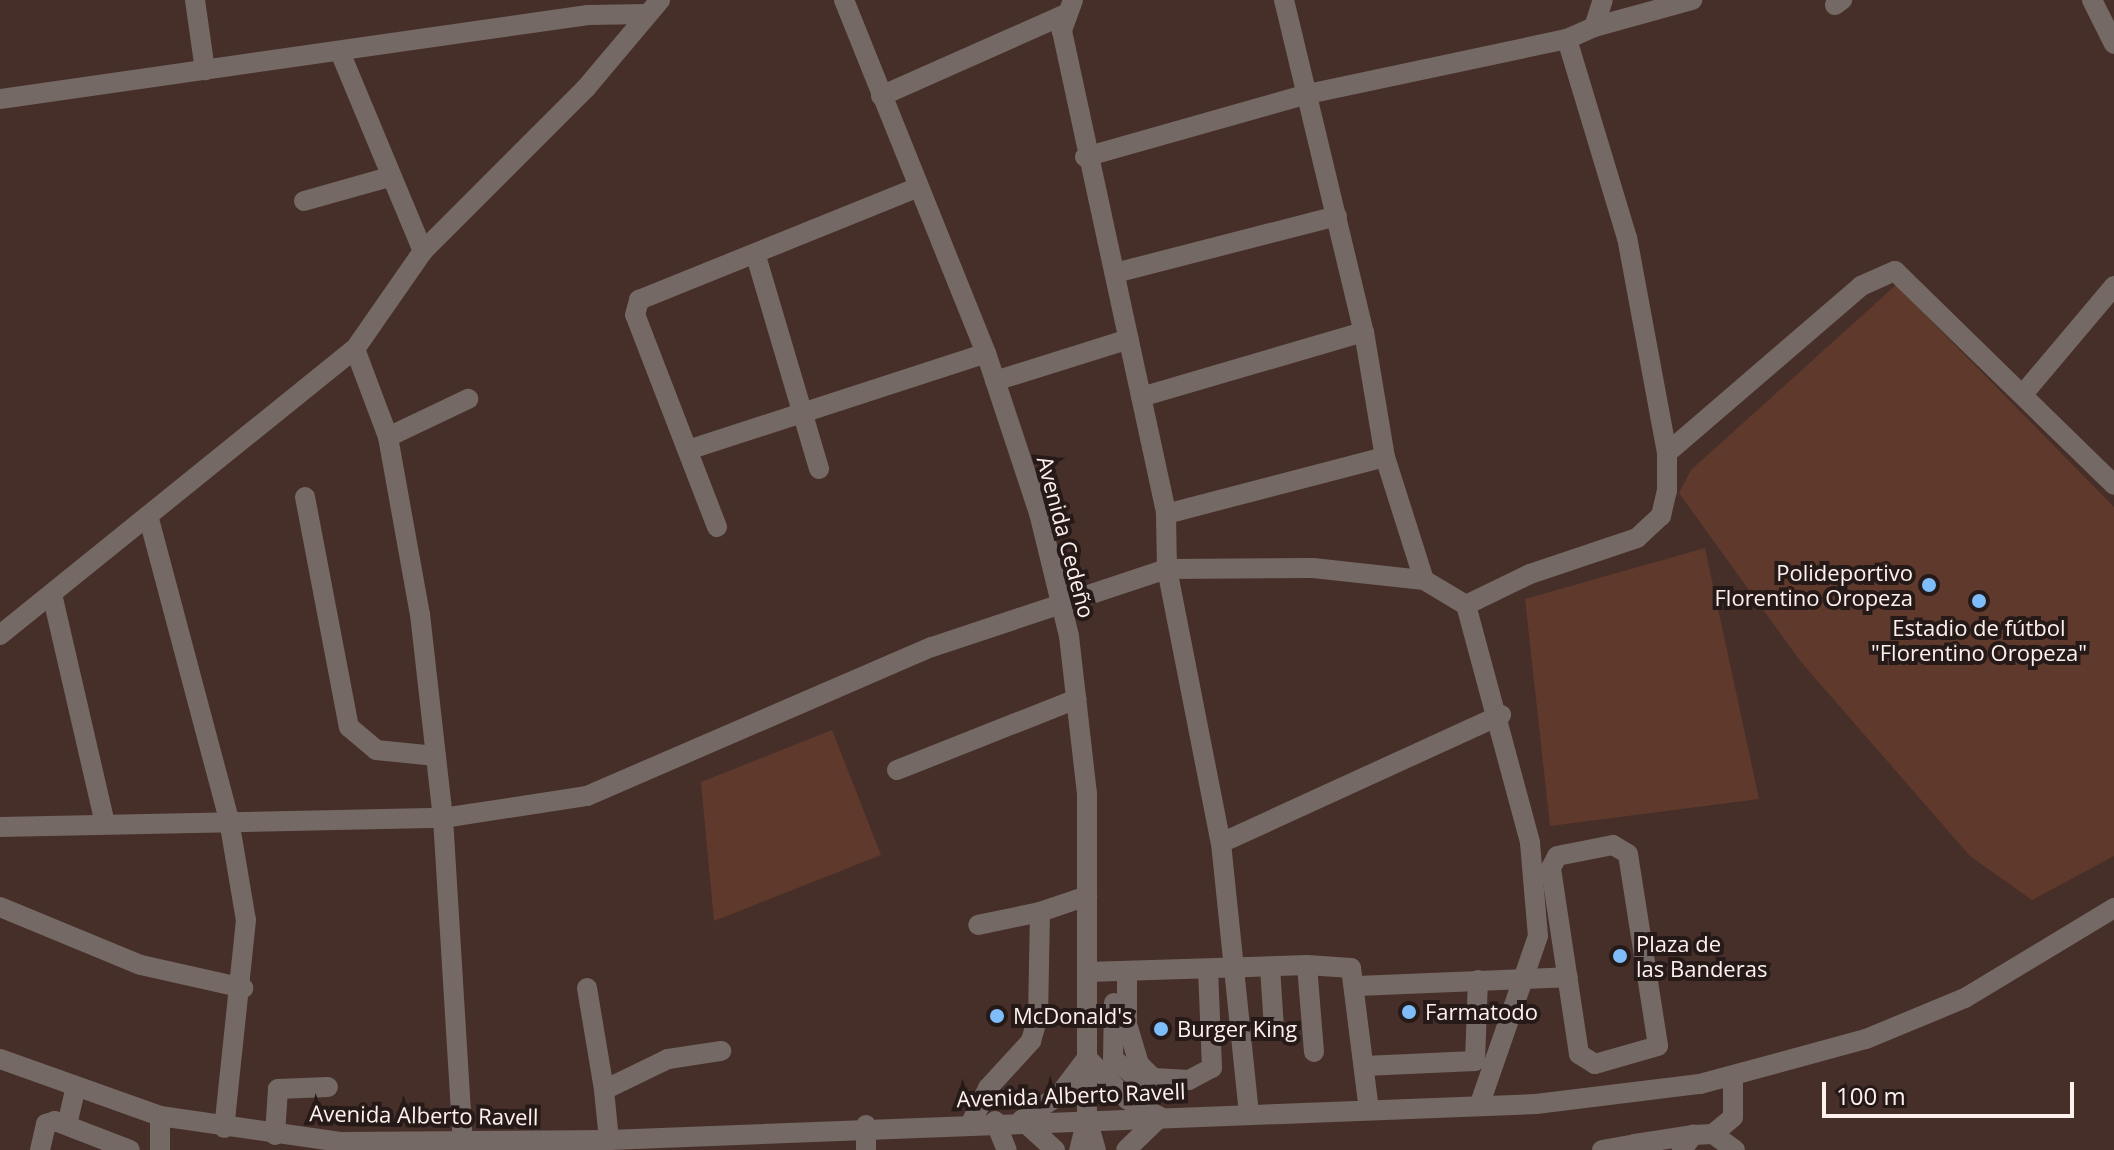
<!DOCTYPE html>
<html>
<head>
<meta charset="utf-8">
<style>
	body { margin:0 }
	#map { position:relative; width:2114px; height:1150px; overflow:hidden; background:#462f28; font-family:"Open Sans",sans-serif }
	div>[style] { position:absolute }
	.green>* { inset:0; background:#60392d }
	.minor>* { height:20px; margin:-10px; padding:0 10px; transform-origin:10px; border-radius:10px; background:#756965 }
	.dots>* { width:22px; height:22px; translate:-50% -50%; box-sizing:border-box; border:4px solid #251a17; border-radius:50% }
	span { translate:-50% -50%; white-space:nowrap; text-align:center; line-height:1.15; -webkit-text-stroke:8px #251a17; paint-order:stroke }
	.street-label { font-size:22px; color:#fef1ed }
	.poi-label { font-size:22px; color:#fef1ed }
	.right { translate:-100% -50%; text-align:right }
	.left { translate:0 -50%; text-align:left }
	.scale { position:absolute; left:1822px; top:1082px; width:252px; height:36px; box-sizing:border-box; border:4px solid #fef1ed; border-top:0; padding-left:10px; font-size:24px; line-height:28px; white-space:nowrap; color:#fef1ed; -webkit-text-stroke:6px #251a17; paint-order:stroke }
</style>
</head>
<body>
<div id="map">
	<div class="green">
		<div style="clip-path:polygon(1896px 285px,2114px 507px,2114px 856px,2032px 900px,1970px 856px,1801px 662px,1679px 493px,1691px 470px)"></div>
		<div style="clip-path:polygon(1705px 548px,1759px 799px,1550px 826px,1525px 599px)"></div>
		<div style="clip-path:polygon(832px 730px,881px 855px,714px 921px,701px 782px)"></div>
	</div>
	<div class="minor">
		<div style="left:195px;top:0;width:71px;rotate:81.9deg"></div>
		<div style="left:844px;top:0;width:380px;rotate:68.1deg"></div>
		<div style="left:986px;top:353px;width:169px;rotate:71.7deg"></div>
		<div style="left:1039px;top:513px;width:127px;rotate:76.3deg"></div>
		<div style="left:1069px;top:636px;width:159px;rotate:83.5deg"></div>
		<div style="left:1087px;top:794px;width:325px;rotate:90deg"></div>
		<div style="left:1087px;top:1119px;width:32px;rotate:104deg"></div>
		<div style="left:1073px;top:0;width:33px;rotate:110deg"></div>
		<div style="left:1062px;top:31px;width:494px;rotate:77.8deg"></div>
		<div style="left:1166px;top:514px;width:55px;rotate:89deg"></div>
		<div style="left:1167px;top:569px;width:279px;rotate:78.9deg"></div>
		<div style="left:1221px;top:843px;width:272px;rotate:84.1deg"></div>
		<div style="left:1284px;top:0;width:342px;rotate:76.5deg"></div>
		<div style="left:1364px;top:332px;width:127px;rotate:80.5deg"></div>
		<div style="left:1385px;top:457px;width:129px;rotate:72.4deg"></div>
		<div style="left:1424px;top:580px;width:49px;rotate:30.8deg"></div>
		<div style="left:1466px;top:605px;width:246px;rotate:74.9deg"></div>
		<div style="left:1530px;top:843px;width:93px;rotate:85.1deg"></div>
		<div style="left:1538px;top:936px;width:180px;rotate:109.1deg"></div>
		<div style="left:2092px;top:0;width:49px;rotate:63.4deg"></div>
		<div style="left:1835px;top:5px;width:9px;rotate:-36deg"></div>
		<div style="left:1594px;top:27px;width:102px;rotate:-15.4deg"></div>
		<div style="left:340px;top:52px;width:216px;rotate:67.4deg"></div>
		<div style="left:881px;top:96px;width:200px;rotate:-23.9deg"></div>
		<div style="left:0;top:99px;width:594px;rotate:-8.13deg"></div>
		<div style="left:588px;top:15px;width:59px;rotate:-1deg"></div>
		<div style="left:1085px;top:157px;width:232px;rotate:-15.8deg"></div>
		<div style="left:1308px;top:94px;width:265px;rotate:-12deg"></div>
		<div style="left:304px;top:201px;width:88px;rotate:-15.8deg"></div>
		<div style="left:756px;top:256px;width:222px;rotate:73.5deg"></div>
		<div style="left:1115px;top:273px;width:229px;rotate:-14.4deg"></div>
		<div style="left:355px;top:349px;width:94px;rotate:69.4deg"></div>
		<div style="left:388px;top:437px;width:180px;rotate:79.8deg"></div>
		<div style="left:420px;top:614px;width:205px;rotate:83.6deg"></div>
		<div style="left:443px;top:818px;width:325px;rotate:86.5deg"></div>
		<div style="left:995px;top:381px;width:140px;rotate:-17.4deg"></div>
		<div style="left:2024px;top:393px;width:140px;rotate:-49.9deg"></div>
		<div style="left:1141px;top:397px;width:232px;rotate:-16.3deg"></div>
		<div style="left:388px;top:437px;width:89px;rotate:-25.4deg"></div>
		<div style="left:691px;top:449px;width:310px;rotate:-18deg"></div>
		<div style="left:1667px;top:453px;width:256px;rotate:-40.7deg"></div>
		<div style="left:1861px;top:286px;width:37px;rotate:-24deg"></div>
		<div style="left:1895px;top:271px;width:306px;rotate:44.3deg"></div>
		<div style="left:305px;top:497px;width:234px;rotate:79.2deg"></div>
		<div style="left:349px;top:727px;width:35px;rotate:40deg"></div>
		<div style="left:376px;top:750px;width:60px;rotate:5.7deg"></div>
		<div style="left:1166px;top:514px;width:226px;rotate:-14.6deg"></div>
		<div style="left:149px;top:519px;width:311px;rotate:75.1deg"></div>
		<div style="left:229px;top:820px;width:101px;rotate:80.4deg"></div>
		<div style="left:246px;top:920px;width:209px;rotate:96deg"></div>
		<div style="left:717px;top:527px;width:227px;rotate:-111.1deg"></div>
		<div style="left:635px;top:315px;width:16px;rotate:-75deg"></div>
		<div style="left:639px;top:300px;width:299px;rotate:-22deg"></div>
		<div style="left:52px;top:594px;width:235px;rotate:77deg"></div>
		<div style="left:1466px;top:605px;width:71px;rotate:-25.8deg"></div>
		<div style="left:1530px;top:574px;width:113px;rotate:-18.6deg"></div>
		<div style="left:1637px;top:538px;width:33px;rotate:-43deg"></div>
		<div style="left:1661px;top:516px;width:26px;rotate:-77deg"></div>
		<div style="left:1667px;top:491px;width:38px;rotate:-90deg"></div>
		<div style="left:1667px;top:453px;width:219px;rotate:-100.5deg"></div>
		<div style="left:1627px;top:238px;width:208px;rotate:-106.8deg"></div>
		<div style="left:1567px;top:39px;width:30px;rotate:-24deg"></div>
		<div style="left:1594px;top:27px;width:28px;rotate:-72deg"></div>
		<div style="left:0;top:635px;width:456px;rotate:-38.9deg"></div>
		<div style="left:355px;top:349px;width:119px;rotate:-55.2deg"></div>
		<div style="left:423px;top:251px;width:231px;rotate:-45deg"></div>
		<div style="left:586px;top:88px;width:115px;rotate:-49.9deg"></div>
		<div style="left:897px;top:770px;width:193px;rotate:-21.6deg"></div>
		<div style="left:0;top:827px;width:443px;rotate:-1.2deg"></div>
		<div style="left:443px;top:818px;width:146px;rotate:-8.7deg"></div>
		<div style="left:587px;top:796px;width:376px;rotate:-23.4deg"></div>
		<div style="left:932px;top:647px;width:248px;rotate:-18.4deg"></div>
		<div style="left:1167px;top:569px;width:146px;rotate:-0.4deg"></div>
		<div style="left:1313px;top:568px;width:112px;rotate:6.2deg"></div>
		<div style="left:1221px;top:843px;width:308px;rotate:-24.6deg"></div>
		<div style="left:1613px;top:845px;width:17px;rotate:31deg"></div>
		<div style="left:1628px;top:854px;width:194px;rotate:81.1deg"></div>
		<div style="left:1658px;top:1046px;width:66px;rotate:164.1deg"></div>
		<div style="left:1595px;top:1064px;width:19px;rotate:-148deg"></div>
		<div style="left:1579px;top:1054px;width:188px;rotate:-98.6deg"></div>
		<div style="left:1551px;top:868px;width:13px;rotate:-63deg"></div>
		<div style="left:1557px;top:856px;width:57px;rotate:-11.1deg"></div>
		<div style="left:0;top:907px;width:152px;rotate:22.4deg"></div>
		<div style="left:141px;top:965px;width:105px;rotate:12.7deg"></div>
		<div style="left:1040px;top:912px;width:50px;rotate:-18.8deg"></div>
		<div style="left:1270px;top:967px;width:62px;rotate:86.3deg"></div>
		<div style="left:1127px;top:971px;width:53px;rotate:90deg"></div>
		<div style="left:1127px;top:1024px;width:42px;rotate:73.3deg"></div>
		<div style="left:1139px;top:1064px;width:20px;rotate:45deg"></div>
		<div style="left:1153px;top:1078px;width:36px;rotate:3deg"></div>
		<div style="left:1189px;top:1080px;width:26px;rotate:-28deg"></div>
		<div style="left:1212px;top:1068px;width:99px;rotate:-92.3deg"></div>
		<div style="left:1087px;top:972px;width:220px;rotate:-1.8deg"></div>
		<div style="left:1357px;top:986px;width:211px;rotate:-2.4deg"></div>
		<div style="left:587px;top:988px;width:103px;rotate:80.5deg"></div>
		<div style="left:1114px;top:1003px;width:56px;rotate:91deg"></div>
		<div style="left:1113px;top:1059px;width:52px;rotate:38deg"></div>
		<div style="left:1314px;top:1052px;width:87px;rotate:-94.6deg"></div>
		<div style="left:1307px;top:965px;width:44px;rotate:3.9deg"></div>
		<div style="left:1351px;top:968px;width:143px;rotate:82.8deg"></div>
		<div style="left:0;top:1059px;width:170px;rotate:19.6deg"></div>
		<div style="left:160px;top:1116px;width:182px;rotate:8.2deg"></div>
		<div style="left:340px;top:1142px;width:269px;rotate:-0.4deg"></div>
		<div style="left:609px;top:1140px;width:928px;rotate:-2.22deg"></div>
		<div style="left:1536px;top:1104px;width:165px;rotate:-7deg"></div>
		<div style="left:1700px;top:1084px;width:172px;rotate:-15.2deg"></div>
		<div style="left:1866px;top:1039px;width:107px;rotate:-22.5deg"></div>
		<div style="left:1965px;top:998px;width:174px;rotate:-31.1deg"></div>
		<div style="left:1364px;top:1066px;width:111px;rotate:-2.6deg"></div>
		<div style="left:1475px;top:1061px;width:81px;rotate:-87.9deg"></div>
		<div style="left:1087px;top:1119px;width:32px;rotate:74deg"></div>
		<div style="left:972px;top:1121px;width:37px;rotate:-64deg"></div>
		<div style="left:988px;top:1088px;width:64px;rotate:-47.5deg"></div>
		<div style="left:1031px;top:1041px;width:25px;rotate:-74deg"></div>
		<div style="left:1038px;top:1017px;width:105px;rotate:-88.9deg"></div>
		<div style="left:1040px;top:912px;width:63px;rotate:168.2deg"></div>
		<div style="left:995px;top:1121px;width:31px;rotate:68deg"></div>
		<div style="left:67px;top:1125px;width:39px;rotate:-77deg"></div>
		<div style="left:866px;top:1125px;width:25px;rotate:90deg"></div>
		<div style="left:1713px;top:1134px;width:27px;rotate:36deg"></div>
		<div style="left:275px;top:1135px;width:46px;rotate:-86.3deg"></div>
		<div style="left:278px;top:1089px;width:50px;rotate:-2.3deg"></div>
		<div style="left:609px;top:1140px;width:50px;rotate:-95.7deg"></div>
		<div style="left:604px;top:1090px;width:71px;rotate:-25.8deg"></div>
		<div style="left:668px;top:1059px;width:54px;rotate:-8.6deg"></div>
		<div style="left:1635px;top:1144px;width:59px;rotate:-8.8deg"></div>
		<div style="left:40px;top:1150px;width:27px;rotate:-77deg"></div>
		<div style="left:46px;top:1124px;width:9px;rotate:-18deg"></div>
		<div style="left:55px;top:1121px;width:80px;rotate:21.1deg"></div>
		<div style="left:160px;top:1150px;width:34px;rotate:-90deg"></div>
		<div style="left:1055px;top:1150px;width:45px;rotate:-137.7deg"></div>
		<div style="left:1022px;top:1120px;width:45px;rotate:-34deg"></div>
		<div style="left:1059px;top:1095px;width:46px;rotate:-52.9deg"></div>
		<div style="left:1087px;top:1058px;width:59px;rotate:45.7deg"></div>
		<div style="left:1128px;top:1100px;width:36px;rotate:28deg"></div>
		<div style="left:1160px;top:1117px;width:47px;rotate:135.9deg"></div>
		<div style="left:1602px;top:1150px;width:34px;rotate:-10deg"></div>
		<div style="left:1635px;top:1144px;width:6px;rotate:108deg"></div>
		<div style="left:1682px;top:1150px;width:19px;rotate:-54deg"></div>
		<div style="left:1693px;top:1135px;width:20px;rotate:-3deg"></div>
		<div style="left:1713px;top:1134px;width:26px;rotate:-40deg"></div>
		<div style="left:1733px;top:1117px;width:40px;rotate:-90deg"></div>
	</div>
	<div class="dots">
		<div style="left:1929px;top:585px;background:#7ebdf9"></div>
		<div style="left:1979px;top:601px;background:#7ebdf9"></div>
		<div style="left:1620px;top:956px;background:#7ebdf9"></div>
		<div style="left:1409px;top:1012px;background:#7ebdf9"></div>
		<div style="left:997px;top:1016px;background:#7ebdf9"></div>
		<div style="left:1161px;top:1029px;background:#7ebdf9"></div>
	</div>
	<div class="street-label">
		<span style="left:1066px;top:537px;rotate:75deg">Avenida Cedeño</span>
		<span style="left:1071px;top:1095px;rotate:-2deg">Avenida Alberto Ravell</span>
		<span style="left:424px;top:1115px;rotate:1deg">Avenida Alberto Ravell</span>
	</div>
	<div class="poi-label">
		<span class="right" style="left:1913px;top:585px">Polideportivo<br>Florentino Oropeza</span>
		<span style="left:1979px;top:640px">Estadio de fútbol<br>"Florentino Oropeza"</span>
		<span class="left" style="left:1636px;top:956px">Plaza de<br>las Banderas</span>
		<span class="left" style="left:1425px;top:1012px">Farmatodo</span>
		<span class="left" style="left:1013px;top:1016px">McDonald's</span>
		<span class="left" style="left:1177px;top:1029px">Burger King</span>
	</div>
	<div class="scale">100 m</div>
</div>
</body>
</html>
